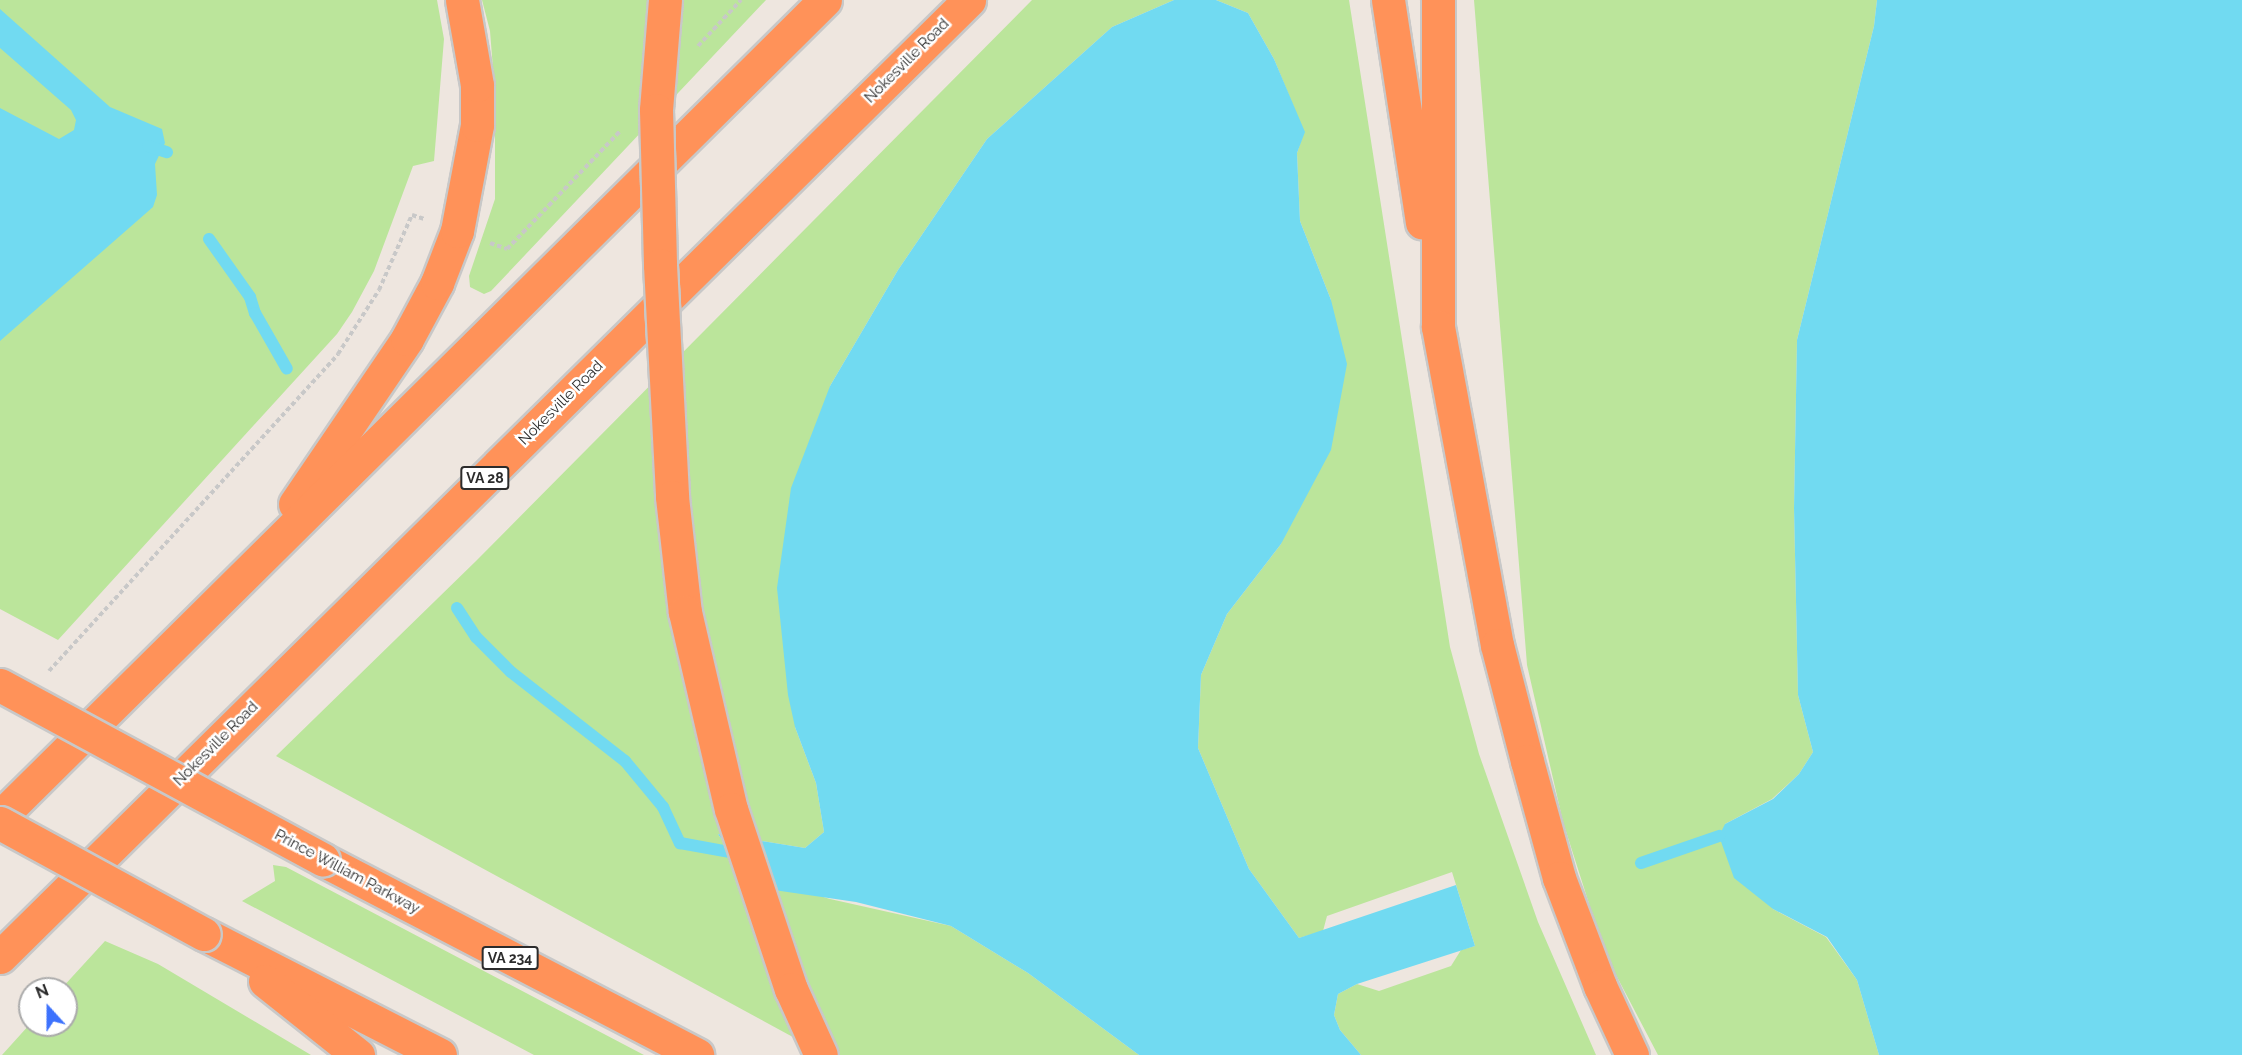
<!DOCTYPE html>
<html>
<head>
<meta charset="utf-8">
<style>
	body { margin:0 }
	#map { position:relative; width:2242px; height:1055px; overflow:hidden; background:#eee6df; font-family:Raleway,sans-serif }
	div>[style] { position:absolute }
	.green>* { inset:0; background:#bbe59b }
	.water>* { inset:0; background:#71daf1 }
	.stream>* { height:12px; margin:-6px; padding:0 6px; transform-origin:6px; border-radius:6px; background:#71daf1 }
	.path>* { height:4px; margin-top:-2px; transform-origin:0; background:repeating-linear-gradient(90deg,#c8c8c8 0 4.5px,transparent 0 7.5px) }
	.roads { filter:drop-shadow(2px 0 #c8c8c8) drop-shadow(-2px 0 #c8c8c8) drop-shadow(0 2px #c8c8c8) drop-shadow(0 -2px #c8c8c8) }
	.highway>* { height:33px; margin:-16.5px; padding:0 16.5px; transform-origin:16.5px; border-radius:16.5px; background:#ff9259 }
	.bridges { filter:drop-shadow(2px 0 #c8c8c8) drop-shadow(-2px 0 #c8c8c8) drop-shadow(0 2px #c8c8c8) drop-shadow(0 -2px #c8c8c8) }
	.highway-bridge>* { height:33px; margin:-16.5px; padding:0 16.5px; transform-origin:16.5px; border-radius:16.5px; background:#ff9259 }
	span { translate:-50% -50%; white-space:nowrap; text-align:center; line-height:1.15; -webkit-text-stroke:5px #fff; paint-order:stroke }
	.shield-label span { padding:2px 4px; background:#fff; border:2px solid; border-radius:4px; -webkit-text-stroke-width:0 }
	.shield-label { font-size:14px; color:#2c2c2c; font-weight:700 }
	.street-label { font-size:15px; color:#2c2c2c }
	.north { position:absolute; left:18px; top:977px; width:60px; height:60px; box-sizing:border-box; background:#fff; border:2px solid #ababab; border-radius:50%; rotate:339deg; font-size:16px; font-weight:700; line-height:24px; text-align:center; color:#2c2c2c }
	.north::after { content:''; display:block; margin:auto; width:21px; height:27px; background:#3d72fd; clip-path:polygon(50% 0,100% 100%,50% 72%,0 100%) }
</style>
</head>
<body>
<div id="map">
	<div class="green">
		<div style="clip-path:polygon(0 0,437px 0,444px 39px,434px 161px,413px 166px,374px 271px,352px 312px,337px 334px,58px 640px,0 609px)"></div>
		<div style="clip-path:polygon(482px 0,766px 0,491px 291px,484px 294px,470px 287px,469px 276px,495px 199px,495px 94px,490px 31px)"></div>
		<div style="clip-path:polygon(1032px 0,1174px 0,1112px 27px,987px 139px,898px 270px,830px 386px,795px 727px,816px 783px,824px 832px,805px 848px,718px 834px,744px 873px,830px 899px,951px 926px,1028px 973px,1139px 1055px,826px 1055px,276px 756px,476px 561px)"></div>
		<div style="clip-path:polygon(1216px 0,1349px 0,1450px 647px,1479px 754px,1538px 922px,1596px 1055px,1361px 1055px,1340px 1030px,1334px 1015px,1338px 994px,1357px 984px,1379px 991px,1451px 966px,1461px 950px,1475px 946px,1452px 872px,1327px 916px,1323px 931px,1299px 938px,1249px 869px,1198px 748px,1201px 675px,1227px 614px,1281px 544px,1331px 300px,1300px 221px,1297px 153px,1304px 132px,1274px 59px,1248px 13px)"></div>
		<div style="clip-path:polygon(1474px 0,1877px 0,1874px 26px,1797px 340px,1794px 508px,1798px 695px,1813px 752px,1799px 774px,1772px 799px,1725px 824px,1773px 909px,1826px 937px,1857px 980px,1879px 1055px,1658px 1055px,1605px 954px,1563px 822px,1527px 665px)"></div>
		<div style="clip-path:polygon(273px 865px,286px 867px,644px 1055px,534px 1055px,242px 901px,275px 881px)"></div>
		<div style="clip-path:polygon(105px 941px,158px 964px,311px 1055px,2px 1055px,30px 1024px,66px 1025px,66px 989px,61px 989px)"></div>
	</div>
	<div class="water">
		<div style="clip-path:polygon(1174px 0,1216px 0,1248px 13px,1274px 59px,1305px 132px,1297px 153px,1300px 221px,1331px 300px,1347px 364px,1331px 450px,1281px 544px,1227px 614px,1201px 675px,1198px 748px,1249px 869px,1299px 938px,1456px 885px,1475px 946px,1357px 984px,1338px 994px,1334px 1015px,1340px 1030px,1361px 1055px,1139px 1055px,1028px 973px,951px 926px,856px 902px,767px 889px,744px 873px,718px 834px,805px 848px,824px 832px,816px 783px,795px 727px,788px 695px,777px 588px,791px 488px,830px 386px,898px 270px,987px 139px,1112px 27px)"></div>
		<div style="clip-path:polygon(1877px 0,2242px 0,2242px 1055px,1879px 1055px,1857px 980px,1827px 937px,1773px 909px,1734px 878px,1719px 836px,1725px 824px,1773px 799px,1799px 774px,1813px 752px,1798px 695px,1794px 508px,1797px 340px,1874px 26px)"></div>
		<div style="clip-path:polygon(0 9px,110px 107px,162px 129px,165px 143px,155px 164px,157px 195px,153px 207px,0 341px,0 108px,59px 139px,74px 130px,76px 120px,71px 110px,0 48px)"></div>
	</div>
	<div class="stream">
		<div style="left:148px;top:146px;width:20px;rotate:18deg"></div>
		<div style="left:209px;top:239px;width:71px;rotate:54.7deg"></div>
		<div style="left:250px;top:297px;width:17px;rotate:73deg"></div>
		<div style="left:255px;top:313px;width:64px;rotate:60.3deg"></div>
		<div style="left:457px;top:608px;width:35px;rotate:57deg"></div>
		<div style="left:476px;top:637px;width:49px;rotate:45deg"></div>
		<div style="left:511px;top:672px;width:145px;rotate:38deg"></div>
		<div style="left:625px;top:761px;width:60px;rotate:50.4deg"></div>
		<div style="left:663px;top:807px;width:40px;rotate:65deg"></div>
		<div style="left:680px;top:843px;width:51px;rotate:10.2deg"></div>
		<div style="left:1641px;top:863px;width:83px;rotate:-19.1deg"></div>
	</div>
	<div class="path">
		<div style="left:698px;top:46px;width:63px;rotate:-46.9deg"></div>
		<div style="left:490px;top:243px;width:18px;rotate:19deg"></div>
		<div style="left:507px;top:249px;width:163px;rotate:-46.2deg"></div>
		<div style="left:49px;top:671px;width:429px;rotate:-47.6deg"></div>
		<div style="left:338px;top:354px;width:76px;rotate:-57.4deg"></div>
		<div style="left:379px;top:290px;width:82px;rotate:-66.3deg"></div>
		<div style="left:412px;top:215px;width:13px;rotate:18deg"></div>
	</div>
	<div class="roads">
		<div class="highway">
			<div style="left:1388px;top:0;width:225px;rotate:81.3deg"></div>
			<div style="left:1438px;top:0;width:327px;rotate:90deg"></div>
			<div style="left:1438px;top:327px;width:323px;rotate:79.5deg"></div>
			<div style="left:1497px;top:645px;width:120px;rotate:75.5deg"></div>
			<div style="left:1527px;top:761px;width:121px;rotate:74.7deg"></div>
			<div style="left:1559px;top:878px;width:116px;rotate:69.2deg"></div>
			<div style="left:1600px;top:986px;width:76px;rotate:65.1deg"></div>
			<div style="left:295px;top:504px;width:199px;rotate:-55.8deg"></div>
			<div style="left:407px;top:339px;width:64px;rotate:-61.8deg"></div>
			<div style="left:437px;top:283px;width:56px;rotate:-69deg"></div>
			<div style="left:457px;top:231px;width:108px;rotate:-79.3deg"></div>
			<div style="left:477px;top:125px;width:40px;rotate:-90deg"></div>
			<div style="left:477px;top:85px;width:86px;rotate:-100deg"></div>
			<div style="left:0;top:817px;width:1161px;rotate:-44.72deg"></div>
			<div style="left:323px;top:860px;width:422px;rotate:27.5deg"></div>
			<div style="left:204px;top:934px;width:265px;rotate:27.1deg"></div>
			<div style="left:0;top:957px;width:1362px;rotate:-44.64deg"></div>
			<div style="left:265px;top:981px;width:119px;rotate:38.5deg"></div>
		</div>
	</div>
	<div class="bridges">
		<div class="highway-bridge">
			<div style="left:665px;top:0;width:110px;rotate:94.7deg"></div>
			<div style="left:656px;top:110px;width:155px;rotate:88.5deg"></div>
			<div style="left:660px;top:265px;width:232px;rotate:87deg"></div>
			<div style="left:672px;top:497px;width:116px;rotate:83.6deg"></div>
			<div style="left:685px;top:612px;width:202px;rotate:76.9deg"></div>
			<div style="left:731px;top:809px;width:190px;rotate:71.6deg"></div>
			<div style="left:791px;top:989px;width:72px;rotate:65.6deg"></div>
			<div style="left:0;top:685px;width:367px;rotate:28.4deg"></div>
			<div style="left:0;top:823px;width:232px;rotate:28.6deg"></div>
		</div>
	</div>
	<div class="shield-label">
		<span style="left:485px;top:478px">VA 28</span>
		<span style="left:510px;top:958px">VA 234</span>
	</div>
	<div class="street-label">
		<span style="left:907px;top:61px;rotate:-45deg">Nokesville Road</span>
		<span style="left:561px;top:403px;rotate:-45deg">Nokesville Road</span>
		<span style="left:216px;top:744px;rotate:-45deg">Nokesville Road</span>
		<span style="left:347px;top:872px;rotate:28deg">Prince William Parkway</span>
	</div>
	<div class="north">N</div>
</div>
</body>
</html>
